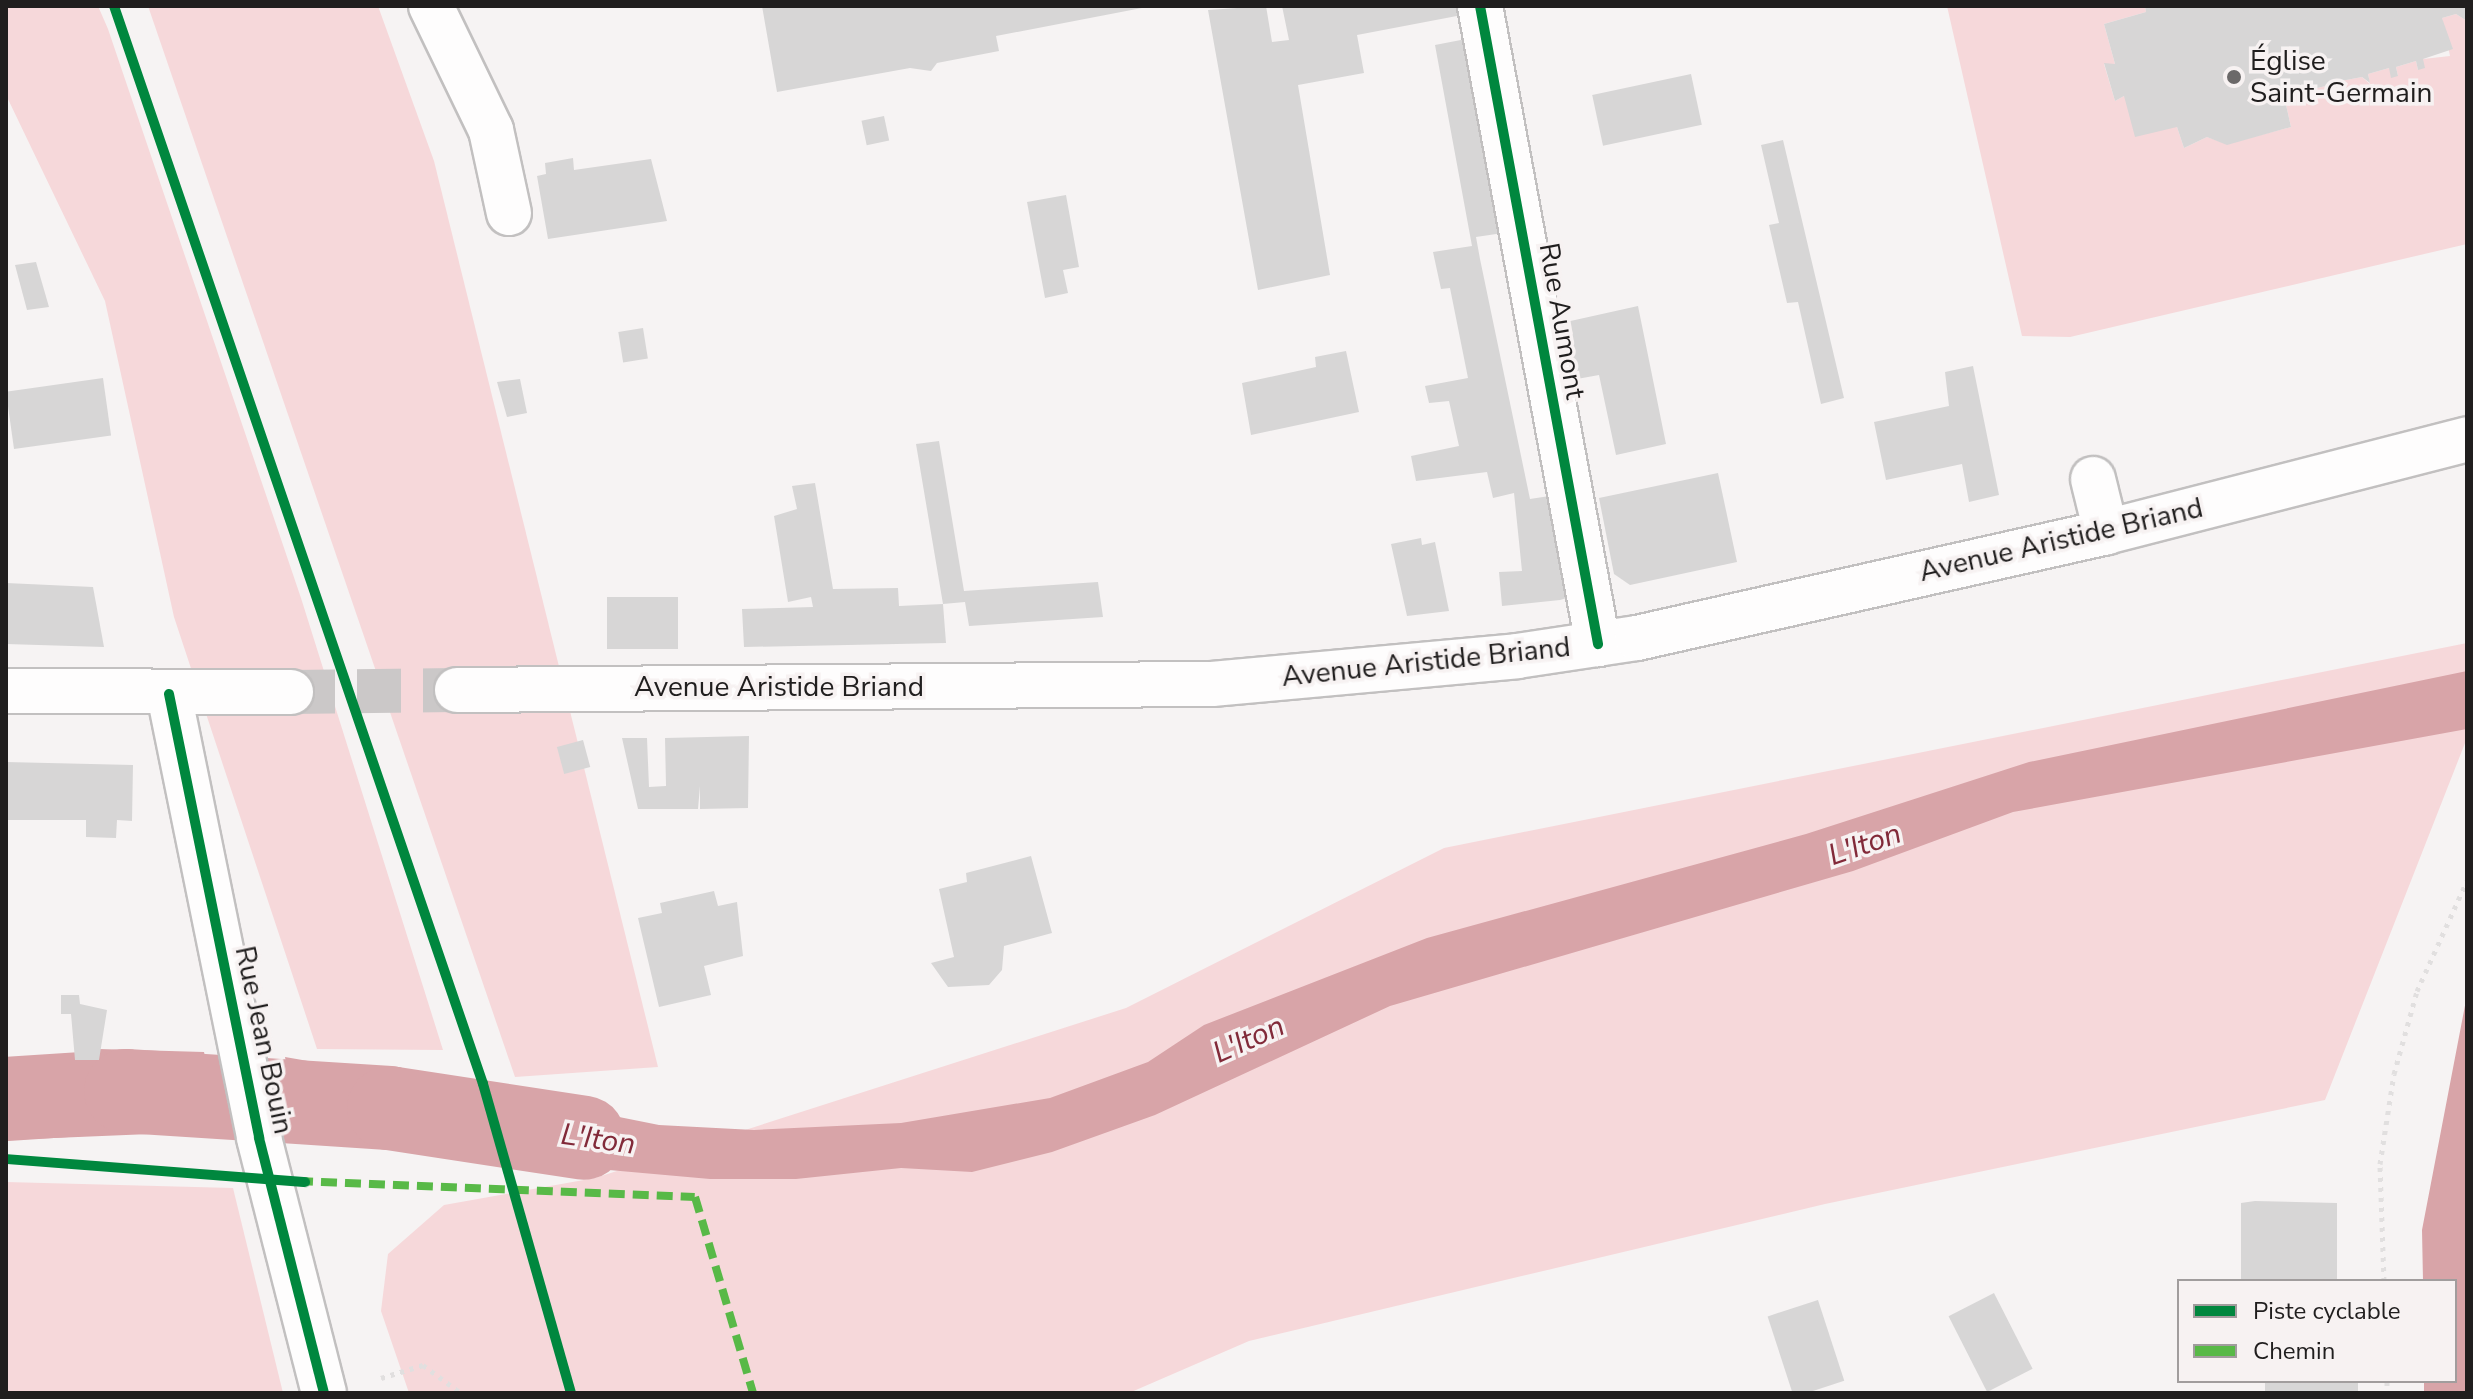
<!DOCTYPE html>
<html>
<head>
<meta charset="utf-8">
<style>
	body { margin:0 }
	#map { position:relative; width:2473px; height:1399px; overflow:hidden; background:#f6f3f3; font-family:"Nunito Sans",sans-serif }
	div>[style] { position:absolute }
	.green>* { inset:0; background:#f6d8da }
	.water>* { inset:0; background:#d8a4a8 }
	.river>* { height:84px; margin:-42px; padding:0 42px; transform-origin:42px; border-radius:42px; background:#d8a4a8 }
	.building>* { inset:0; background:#d7d6d6; transform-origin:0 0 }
	.major-tunnel>* { height:44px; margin-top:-22px; transform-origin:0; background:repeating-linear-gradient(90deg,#cbc8c8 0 44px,transparent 0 66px) }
	.path>* { height:5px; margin-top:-2.5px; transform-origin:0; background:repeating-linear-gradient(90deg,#e1dfdf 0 4px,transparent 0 10px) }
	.roads { filter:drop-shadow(2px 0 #c2c0c0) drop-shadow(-2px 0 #c2c0c0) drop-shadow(0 2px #c2c0c0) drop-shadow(0 -2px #c2c0c0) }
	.minor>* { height:44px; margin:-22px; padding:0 22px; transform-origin:22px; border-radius:22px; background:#fefdfd }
	.major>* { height:44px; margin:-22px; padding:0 22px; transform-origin:22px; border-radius:22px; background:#fefdfd }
	.quiet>* { height:8px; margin-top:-4px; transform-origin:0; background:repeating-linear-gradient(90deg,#58b947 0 16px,transparent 0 24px) }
	.cycleway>* { height:10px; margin:-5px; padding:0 5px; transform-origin:5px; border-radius:5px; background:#00873e }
	.dots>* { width:22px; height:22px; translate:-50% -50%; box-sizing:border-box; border:4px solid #f7f2f2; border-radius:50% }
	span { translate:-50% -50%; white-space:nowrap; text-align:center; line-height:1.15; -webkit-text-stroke:7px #f7f2f2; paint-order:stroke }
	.poi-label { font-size:28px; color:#201e1e }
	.left { translate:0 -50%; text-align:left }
	.street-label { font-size:28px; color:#201e1e }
	.water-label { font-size:30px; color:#822a39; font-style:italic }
	.frame { position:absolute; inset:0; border:8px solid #201e1e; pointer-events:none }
	.legend { position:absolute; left:2177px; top:1279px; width:280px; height:104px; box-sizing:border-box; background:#f7f2f2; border:2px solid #a19d9d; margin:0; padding:10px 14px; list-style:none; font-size:24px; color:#201e1e }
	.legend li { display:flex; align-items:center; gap:16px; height:40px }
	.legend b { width:40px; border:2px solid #a19d9d }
</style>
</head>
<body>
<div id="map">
	<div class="green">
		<div style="clip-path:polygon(6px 6px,98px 6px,108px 29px,301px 598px,443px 1050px,317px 1049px,174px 617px,105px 301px,6px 95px)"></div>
		<div style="clip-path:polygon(148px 6px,378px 6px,434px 161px,658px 1067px,515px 1077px)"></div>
		<div style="clip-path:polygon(1947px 6px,2145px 6px,2146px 12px,2104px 24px,2115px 64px,2104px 64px,2115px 101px,2124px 96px,2177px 127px,2184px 148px,2207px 137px,2227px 144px,2291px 127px,2284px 96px,2306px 91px,2309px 100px,2313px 89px,2334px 84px,2337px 92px,2341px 81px,2362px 77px,2370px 84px,2368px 74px,2389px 68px,2398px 76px,2396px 67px,2416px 61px,2418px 70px,2423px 59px,2450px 56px,2442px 18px,2456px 14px,2467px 21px,2467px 244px,2070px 337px,2022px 336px)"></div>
		<div style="clip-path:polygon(2467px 643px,2467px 738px,2325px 1100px,1825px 1204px,1249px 1341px,1129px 1393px,409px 1393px,381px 1311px,388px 1254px,444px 1205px,595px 1178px,1126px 1008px,1444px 848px)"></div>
		<div style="clip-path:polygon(6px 1182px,233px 1188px,283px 1393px,6px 1393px)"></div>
	</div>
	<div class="water">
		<div style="clip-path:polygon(2467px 671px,2467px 729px,2013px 812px,1853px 871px,1390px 1006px,1155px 1115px,1052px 1152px,972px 1172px,901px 1168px,796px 1179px,710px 1179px,475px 1158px,464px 1086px,659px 1125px,754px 1130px,901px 1123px,1050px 1098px,1148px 1062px,1204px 1025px,1427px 938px,1806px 834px,2029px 762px)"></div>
		<div style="clip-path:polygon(2467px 995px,2467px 1393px,2424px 1393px,2424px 1381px,2455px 1381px,2455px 1281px,2423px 1281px,2422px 1230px)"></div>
		<div style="clip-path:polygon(99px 1049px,204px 1052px,222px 1131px,6px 1140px,6px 1061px,44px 1066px,99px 1060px)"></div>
		<div style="clip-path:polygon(285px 1057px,417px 1080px,427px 1153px,301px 1132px)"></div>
	</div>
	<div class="river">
		<div style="left:6px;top:1099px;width:120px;rotate:-3.8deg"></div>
		<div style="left:126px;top:1091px;width:264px;rotate:3.7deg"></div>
		<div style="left:389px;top:1108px;width:197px;rotate:8.7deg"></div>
	</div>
	<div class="building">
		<div style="clip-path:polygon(762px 6px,1147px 6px,1147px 7px,996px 36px,999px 51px,937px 63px,931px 71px,910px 68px,777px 92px)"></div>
		<div style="clip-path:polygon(1266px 6px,1272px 42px,1289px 40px,1282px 6px,1460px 6px,1462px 15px,1357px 35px,1364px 73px,1298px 85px,1330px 275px,1258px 290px,1208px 10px)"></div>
		<div style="clip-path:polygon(2145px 6px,2467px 6px,2467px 21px,2456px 14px,2442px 18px,2453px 49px,2423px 59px,2425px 68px,2418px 70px,2416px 61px,2396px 67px,2398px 76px,2391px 78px,2389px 68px,2368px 74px,2370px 83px,2362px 77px,2341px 81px,2336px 93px,2334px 84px,2313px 89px,2315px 98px,2306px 91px,2284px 96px,2291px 127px,2227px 145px,2207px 137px,2184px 148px,2177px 127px,2135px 137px,2124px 96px,2115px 101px,2104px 63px,2115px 64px,2104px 24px,2146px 12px)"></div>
		<div style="clip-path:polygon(1466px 39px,1503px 233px,1476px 237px,1480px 259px,1530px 499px,1556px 495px,1577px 595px,1560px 600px,1502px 606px,1499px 572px,1522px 571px,1514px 493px,1493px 498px,1487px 472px,1416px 481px,1411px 456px,1459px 446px,1449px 401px,1429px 403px,1425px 386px,1468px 378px,1450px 288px,1441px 289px,1433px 252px,1472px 246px,1435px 45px)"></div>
		<div style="left:1691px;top:74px;width:52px;height:101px;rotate:78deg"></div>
		<div style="left:884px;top:116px;width:25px;height:23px;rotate:78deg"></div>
		<div style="clip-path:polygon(1783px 140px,1844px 398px,1821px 404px,1798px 302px,1787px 303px,1769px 225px,1779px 223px,1761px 145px)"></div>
		<div style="clip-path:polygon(573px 158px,574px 170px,651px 159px,667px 221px,548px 239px,537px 176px,546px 174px,545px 163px)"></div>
		<div style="clip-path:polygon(1066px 195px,1079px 267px,1063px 270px,1068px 293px,1045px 298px,1027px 202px)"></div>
		<div style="clip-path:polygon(36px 262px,49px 307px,27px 310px,15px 265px)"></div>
		<div style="clip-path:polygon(1638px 306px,1666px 444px,1616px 455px,1599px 375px,1577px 379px,1566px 322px)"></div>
		<div style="left:643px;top:328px;width:31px;height:25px;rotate:81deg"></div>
		<div style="clip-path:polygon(1346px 351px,1359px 412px,1251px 435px,1242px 383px,1316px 367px,1315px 357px)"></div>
		<div style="clip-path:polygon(1973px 366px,1999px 495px,1969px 502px,1962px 464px,1886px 480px,1874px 422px,1949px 406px,1945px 372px)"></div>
		<div style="left:103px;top:378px;width:58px;height:98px;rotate:82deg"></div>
		<div style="clip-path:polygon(520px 379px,527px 413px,507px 417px,497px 382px)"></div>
		<div style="clip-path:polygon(939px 441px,964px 591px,1098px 582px,1103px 617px,969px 626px,965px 602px,943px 604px,946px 643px,744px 647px,742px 609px,813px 607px,811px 597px,788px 602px,774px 516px,797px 509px,792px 486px,815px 483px,833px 589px,898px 588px,899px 606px,943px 604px,916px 444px)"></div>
		<div style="clip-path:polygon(1718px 473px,1737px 562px,1630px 585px,1614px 574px,1599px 498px)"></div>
		<div style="clip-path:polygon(1421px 538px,1422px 545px,1435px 542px,1449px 611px,1407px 616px,1391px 544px)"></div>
		<div style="clip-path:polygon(6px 583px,93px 587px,104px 647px,6px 644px)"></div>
		<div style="left:607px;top:597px;width:71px;height:52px"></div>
		<div style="clip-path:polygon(749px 736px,748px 808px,700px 809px,700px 786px,698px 809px,638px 809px,622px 738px,647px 738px,649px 787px,666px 786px,665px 738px)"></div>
		<div style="left:583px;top:740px;width:28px;height:27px;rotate:75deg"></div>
		<div style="clip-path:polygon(6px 762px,133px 765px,132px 821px,117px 820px,116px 838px,86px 837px,86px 820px,6px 820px)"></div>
		<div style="clip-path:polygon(1031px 856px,1052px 933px,1004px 946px,1002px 970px,989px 985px,948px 987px,931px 963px,954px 957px,939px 889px,967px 882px,966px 873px)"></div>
		<div style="clip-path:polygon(714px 891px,718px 906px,737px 902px,743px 956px,704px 966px,711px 995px,659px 1007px,638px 918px,662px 913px,660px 903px)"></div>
		<div style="clip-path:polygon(61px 995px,79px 995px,80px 1004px,107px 1010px,99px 1060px,75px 1060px,71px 1014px,61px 1014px)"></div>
		<div style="clip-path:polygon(2255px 1201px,2337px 1203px,2337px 1281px,2241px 1281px,2241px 1203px)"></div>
		<div style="left:1994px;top:1293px;width:85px;height:51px;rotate:63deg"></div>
		<div style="left:1818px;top:1300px;width:85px;height:53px;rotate:72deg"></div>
		<div style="left:2265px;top:1381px;width:93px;height:12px"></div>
	</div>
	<div class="major-tunnel">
		<div style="left:291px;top:692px;width:166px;rotate:-0.7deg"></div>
	</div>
	<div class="path">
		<div style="left:2384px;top:1281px;width:117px;rotate:-92deg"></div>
		<div style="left:2380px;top:1164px;width:91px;rotate:-81.2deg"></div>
		<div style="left:2394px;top:1074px;width:86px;rotate:-74.5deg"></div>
		<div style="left:2417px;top:991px;width:121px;rotate:-65.6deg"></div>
		<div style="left:381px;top:1378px;width:44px;rotate:-17.2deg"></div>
		<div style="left:423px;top:1365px;width:47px;rotate:36.4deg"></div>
		<div style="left:2387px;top:1381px;width:12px;rotate:90deg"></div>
	</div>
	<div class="roads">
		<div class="minor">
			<div style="left:431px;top:6px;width:138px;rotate:64.2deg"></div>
			<div style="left:491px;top:130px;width:85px;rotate:77.8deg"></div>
			<div style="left:1480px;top:6px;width:649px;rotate:79.52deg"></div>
			<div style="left:2093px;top:479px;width:55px;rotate:76.2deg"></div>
			<div style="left:169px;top:694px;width:453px;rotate:78.5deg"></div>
			<div style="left:259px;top:1138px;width:263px;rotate:75.7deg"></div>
		</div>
		<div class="major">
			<div style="left:457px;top:690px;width:755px;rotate:-0.46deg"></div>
			<div style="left:1212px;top:684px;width:306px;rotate:-5.2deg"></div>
			<div style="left:1517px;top:656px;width:121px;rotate:-8.5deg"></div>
			<div style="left:1637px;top:638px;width:481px;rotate:-12.7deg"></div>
			<div style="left:2106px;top:532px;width:373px;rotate:-14.4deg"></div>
			<div style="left:6px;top:691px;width:285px;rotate:0.2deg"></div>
		</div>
	</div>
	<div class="quiet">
		<div style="left:297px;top:1181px;width:398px;rotate:2.3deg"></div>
		<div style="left:695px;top:1197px;width:204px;rotate:73.5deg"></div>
	</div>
	<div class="cycleway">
		<div style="left:114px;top:6px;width:1139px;rotate:71.1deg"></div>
		<div style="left:483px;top:1084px;width:321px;rotate:74.1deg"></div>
		<div style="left:1480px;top:6px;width:649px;rotate:79.52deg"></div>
		<div style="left:169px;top:694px;width:453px;rotate:78.5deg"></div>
		<div style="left:259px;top:1138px;width:263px;rotate:75.7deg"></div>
		<div style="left:6px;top:1159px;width:300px;rotate:4.4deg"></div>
	</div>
	<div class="dots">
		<div style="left:2234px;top:77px;background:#6b6969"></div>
	</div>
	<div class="poi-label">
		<span class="left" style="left:2250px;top:77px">Église<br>Saint-Germain</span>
	</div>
	<div class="street-label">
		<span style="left:1562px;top:321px;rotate:80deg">Rue Aumont</span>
		<span style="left:2061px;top:540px;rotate:-13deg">Avenue Aristide Briand</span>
		<span style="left:1426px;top:662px;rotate:-6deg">Avenue Aristide Briand</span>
		<span style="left:779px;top:687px">Avenue Aristide Briand</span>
		<span style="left:264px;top:1040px;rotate:78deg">Rue Jean Bouin</span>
	</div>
	<div class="water-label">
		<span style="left:1865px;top:845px;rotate:-19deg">L'Iton</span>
		<span style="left:1249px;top:1040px;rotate:-24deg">L'Iton</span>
		<span style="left:598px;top:1140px;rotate:8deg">L'Iton</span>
	</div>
	<div class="frame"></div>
	<ul class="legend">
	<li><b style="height:10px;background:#00873e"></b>Piste cyclable</li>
	<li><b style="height:10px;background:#58b947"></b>Chemin</li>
	</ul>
</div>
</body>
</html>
